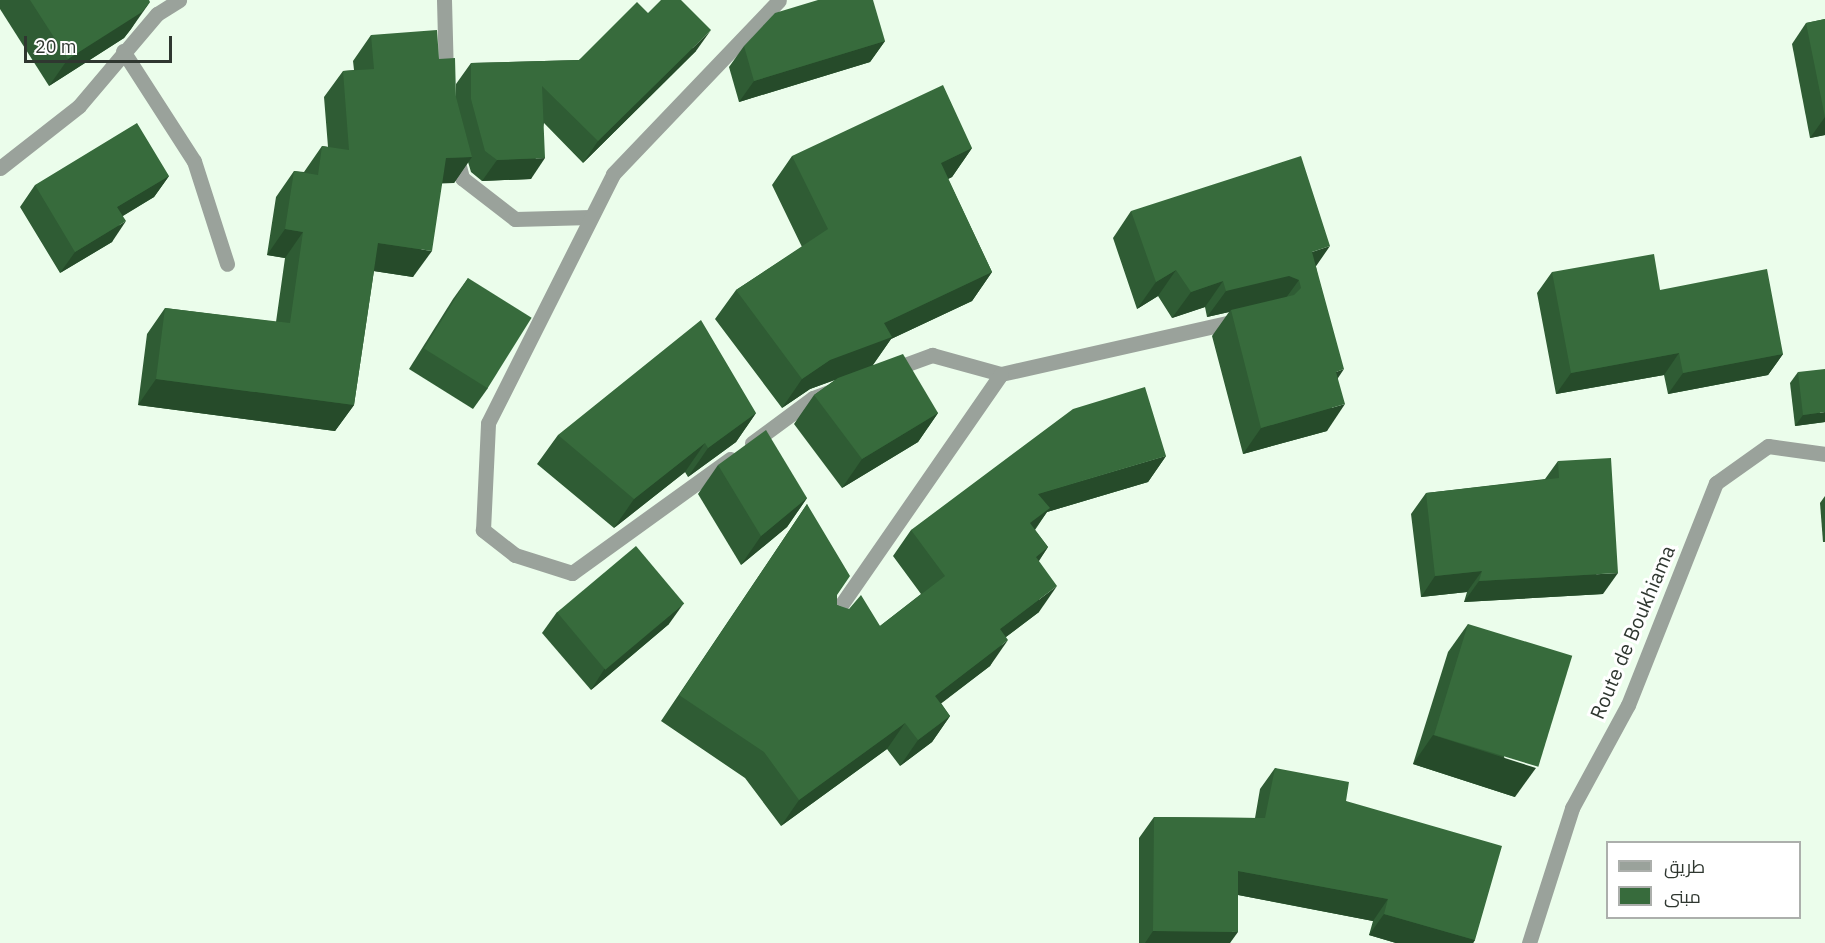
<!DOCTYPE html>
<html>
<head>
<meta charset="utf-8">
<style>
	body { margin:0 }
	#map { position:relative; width:1825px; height:943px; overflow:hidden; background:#ebfdeb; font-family:"IBM Plex Sans",Cairo,sans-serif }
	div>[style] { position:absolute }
	.minor>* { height:15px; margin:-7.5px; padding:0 7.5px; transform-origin:7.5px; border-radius:7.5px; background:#9aa29b }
	.wall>* { inset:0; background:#2f5c34 }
	.shaded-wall>* { inset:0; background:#264b2a }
	.building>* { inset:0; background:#376b3c; transform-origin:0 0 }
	span { translate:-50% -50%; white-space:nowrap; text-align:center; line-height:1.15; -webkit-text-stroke:6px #fff; paint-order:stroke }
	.street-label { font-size:20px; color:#2f3730 }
	.legend { position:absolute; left:1606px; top:841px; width:195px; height:78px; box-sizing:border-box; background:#fff; border:2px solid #acafac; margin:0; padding:8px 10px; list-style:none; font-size:18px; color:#2f3730 }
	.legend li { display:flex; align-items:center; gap:12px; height:30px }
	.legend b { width:30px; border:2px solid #acafac }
	.scale { position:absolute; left:24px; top:36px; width:148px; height:27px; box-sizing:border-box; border:3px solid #2f3730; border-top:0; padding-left:8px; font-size:18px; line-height:21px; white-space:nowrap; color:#2f3730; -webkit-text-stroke:4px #fff; paint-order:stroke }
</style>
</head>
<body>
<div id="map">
	<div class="minor">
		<div style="left:444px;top:0;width:78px;rotate:88.5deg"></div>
		<div style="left:123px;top:51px;width:131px;rotate:57.2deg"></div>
		<div style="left:194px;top:161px;width:108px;rotate:72.2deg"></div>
		<div style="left:456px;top:155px;width:24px;rotate:75deg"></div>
		<div style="left:462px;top:178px;width:67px;rotate:37.7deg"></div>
		<div style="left:515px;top:219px;width:76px;rotate:-1.5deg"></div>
		<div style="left:0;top:168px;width:100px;rotate:-38.1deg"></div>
		<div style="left:79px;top:106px;width:121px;rotate:-49.7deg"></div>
		<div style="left:157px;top:14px;width:26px;rotate:-32deg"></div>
		<div style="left:891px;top:370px;width:44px;rotate:-20.1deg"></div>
		<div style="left:932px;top:355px;width:72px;rotate:15.4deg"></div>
		<div style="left:1001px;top:374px;width:245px;rotate:-12.7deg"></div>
		<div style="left:752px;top:443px;width:76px;rotate:-36.4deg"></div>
		<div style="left:813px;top:398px;width:17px;rotate:-21deg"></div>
		<div style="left:730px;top:459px;width:195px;rotate:144.2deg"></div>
		<div style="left:572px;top:573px;width:60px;rotate:-162.5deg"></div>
		<div style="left:515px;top:555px;width:41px;rotate:-142deg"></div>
		<div style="left:483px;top:530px;width:107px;rotate:-87.3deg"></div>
		<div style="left:488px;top:423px;width:279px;rotate:-63.3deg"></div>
		<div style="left:613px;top:174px;width:240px;rotate:-46.3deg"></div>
		<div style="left:830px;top:621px;width:300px;rotate:-55.3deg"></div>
		<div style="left:1529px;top:943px;width:142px;rotate:-72.3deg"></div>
		<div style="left:1572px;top:808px;width:117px;rotate:-61.5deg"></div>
		<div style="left:1628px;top:705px;width:239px;rotate:-68.4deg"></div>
		<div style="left:1716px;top:483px;width:64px;rotate:-35.4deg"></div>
		<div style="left:1768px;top:446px;width:58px;rotate:8deg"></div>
	</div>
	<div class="wall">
		<div style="clip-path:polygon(0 0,149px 0,131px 29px,124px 38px,49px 86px,0 9px)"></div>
		<div style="clip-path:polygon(648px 13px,696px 51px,583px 163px,544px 123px,531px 179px,482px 181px,471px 172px,468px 162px,454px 183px,442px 183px,413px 277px,374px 271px,354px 405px,335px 431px,138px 405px,147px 334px,165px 308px,276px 322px,285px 258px,267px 255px,276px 197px,294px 171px,304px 172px,322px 146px,328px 147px,324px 97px,343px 71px,354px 70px,353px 61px,371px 35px,439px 59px,456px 99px,456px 84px,471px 63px,579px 60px)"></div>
		<div style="clip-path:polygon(1825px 19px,1825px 135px,1810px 138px,1792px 44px,1806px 23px)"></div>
		<div style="clip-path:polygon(885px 41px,870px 62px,739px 102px,729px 67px,744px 46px)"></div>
		<div style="clip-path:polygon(972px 148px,952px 177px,948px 179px,992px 272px,972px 301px,891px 339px,873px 365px,938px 413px,918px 442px,842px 488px,794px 424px,814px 395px,835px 380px,810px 389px,782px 408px,715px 319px,736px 290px,802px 247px,772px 185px,792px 156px)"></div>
		<div style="clip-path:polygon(169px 176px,154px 197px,123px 216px,112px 242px,60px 273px,20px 207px,35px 185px)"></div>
		<div style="clip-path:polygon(1131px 211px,1316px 267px,1338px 379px,1327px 431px,1243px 454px,1212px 336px,1229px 312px,1207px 317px,1205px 307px,1172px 318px,1158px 296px,1137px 309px,1113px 238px)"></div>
		<div style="clip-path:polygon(1552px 272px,1660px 290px,1783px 354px,1768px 375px,1668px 394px,1664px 375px,1556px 394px,1537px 293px)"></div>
		<div style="clip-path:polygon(468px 278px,488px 388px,473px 409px,409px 369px,453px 299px)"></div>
		<div style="clip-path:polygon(1798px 372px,1825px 422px,1795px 426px,1790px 383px)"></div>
		<div style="clip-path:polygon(756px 413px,736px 442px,688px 477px,685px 472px,614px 528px,537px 464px,558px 435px)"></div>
		<div style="clip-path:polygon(1166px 456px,1148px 482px,1047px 512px,1035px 530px,1048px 547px,1039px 561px,1039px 612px,1006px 637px,990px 666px,941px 703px,950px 716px,932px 742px,900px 766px,887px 749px,781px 826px,745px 778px,661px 721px,807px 504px,837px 595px,837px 605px,880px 626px,921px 594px,893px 556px,911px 530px)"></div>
		<div style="clip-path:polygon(1558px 461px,1603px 594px,1464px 602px,1467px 592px,1421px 597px,1411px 514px,1426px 493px,1545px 479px)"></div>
		<div style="clip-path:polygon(718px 465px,807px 498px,787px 527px,741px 565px,698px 494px)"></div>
		<div style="clip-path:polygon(1825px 496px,1825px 542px,1823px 542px,1820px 503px)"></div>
		<div style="clip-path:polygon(557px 612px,669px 624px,591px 690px,542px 633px)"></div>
		<div style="clip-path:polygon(1468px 624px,1515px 797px,1413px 764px,1448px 652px)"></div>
		<div style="clip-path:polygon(1275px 768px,1346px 801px,1475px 940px,1473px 943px,1396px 943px,1369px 935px,1373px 921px,1238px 895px,1230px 943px,1139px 943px,1139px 838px,1154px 817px,1255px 818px,1260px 789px)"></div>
	</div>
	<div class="shaded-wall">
		<div style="clip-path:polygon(150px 2px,131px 29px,124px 38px,49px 86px,68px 59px)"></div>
		<div style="clip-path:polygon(711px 30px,696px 51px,583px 163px,598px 141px)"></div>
		<div style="clip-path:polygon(885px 41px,870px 62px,739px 102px,754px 81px)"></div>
		<div style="clip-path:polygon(1825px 117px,1825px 135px,1810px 138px)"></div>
		<div style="clip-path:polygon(972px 148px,952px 177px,921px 192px,941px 163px)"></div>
		<div style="clip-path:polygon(472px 157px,454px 183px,427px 184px,446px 158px)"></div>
		<div style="clip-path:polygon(545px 158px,531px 179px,482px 181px,497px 160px)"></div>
		<div style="clip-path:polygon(169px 176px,154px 197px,102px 228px,117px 207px)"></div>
		<div style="clip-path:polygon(126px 221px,112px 242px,60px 273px,75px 252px)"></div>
		<div style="clip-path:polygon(285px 229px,303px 232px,285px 258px,267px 255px)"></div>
		<div style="clip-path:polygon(378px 243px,432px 251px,413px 277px,360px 269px)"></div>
		<div style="clip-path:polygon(1330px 246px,1312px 272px,1299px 280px,1280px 306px,1231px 310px,1229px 312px,1207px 317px,1226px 291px,1312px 252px)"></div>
		<div style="clip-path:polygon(1176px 270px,1158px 296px,1137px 309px,1156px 282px)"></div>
		<div style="clip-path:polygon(992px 272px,972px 301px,891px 339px,872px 366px,810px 389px,782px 408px,802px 379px,884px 323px)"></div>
		<div style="clip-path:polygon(1223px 281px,1205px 307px,1172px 318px,1191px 292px)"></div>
		<div style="clip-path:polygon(1679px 353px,1664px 375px,1556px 394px,1571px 373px)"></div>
		<div style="clip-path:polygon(1783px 354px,1768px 375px,1668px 394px,1683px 373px)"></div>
		<div style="clip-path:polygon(1344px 369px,1326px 396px,1336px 372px)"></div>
		<div style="clip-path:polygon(156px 379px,354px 405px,335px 431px,138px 405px)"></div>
		<div style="clip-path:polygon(1345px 404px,1327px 431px,1243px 454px,1261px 428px)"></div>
		<div style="clip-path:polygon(1825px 412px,1825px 422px,1795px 426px,1803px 415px)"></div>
		<div style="clip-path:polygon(756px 413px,736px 442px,688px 477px,708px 448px)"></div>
		<div style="clip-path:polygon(938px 413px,918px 442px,842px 488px,862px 459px)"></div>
		<div style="clip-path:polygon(705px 443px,685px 472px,614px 528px,634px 499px)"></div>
		<div style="clip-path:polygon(1166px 456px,1148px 482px,1047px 512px,1031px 534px,1012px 549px,1038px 494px)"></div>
		<div style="clip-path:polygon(807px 498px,787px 527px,741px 565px,761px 536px)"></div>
		<div style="clip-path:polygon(1048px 547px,1030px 573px,1036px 557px)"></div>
		<div style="clip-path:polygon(1482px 571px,1467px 592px,1421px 597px,1435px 576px)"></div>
		<div style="clip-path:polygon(1618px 573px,1603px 594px,1464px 602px,1479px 581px)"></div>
		<div style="clip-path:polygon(1057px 586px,1039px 612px,982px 655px,1000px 629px)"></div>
		<div style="clip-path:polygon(684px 603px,669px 624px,591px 690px,605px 668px)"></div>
		<div style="clip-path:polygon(1008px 640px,990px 666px,917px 722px,935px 696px)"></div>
		<div style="clip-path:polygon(950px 716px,932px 742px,900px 766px,918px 740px)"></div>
		<div style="clip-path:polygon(905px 723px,887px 749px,781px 826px,799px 800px)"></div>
		<div style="clip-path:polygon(1433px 735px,1536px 768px,1515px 797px,1413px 764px)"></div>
		<div style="clip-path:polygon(1238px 871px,1388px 899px,1373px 921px,1223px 892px)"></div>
		<div style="clip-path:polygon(1384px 914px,1475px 940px,1473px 943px,1396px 943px,1369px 935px)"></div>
		<div style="clip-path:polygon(1153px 931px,1238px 932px,1230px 943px,1145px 943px)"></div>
	</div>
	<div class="building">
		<div style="clip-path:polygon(30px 0,149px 0,150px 2px,142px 12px,68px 59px)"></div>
		<div style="clip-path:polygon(661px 0,681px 0,711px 30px,598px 141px,542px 86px,545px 158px,497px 160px,485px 151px,471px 99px,471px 63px,579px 60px,637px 2px,648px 13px)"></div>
		<div style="clip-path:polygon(818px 0,873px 0,885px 41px,754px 81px,744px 46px,775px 13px)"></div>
		<div style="clip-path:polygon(1825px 19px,1825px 117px,1806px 23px)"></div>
		<div style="clip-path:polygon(437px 30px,439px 59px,455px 58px,456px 97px,472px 157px,446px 158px,432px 251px,378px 243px,354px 405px,156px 379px,165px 308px,290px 323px,303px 232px,285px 229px,294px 171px,318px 175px,322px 146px,349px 150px,343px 71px,374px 69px,371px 35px)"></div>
		<div style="clip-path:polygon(943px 85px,972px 148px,941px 163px,992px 272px,884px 323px,892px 337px,830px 360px,802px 379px,736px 290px,828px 229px,792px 156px)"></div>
		<div style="clip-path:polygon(137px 123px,169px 176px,117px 207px,126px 221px,75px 252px,35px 185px)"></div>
		<div style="clip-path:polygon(1301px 156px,1330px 246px,1312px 252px,1344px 369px,1336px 372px,1345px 404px,1261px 428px,1231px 310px,1294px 295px,1301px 288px,1299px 280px,1289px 276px,1226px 291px,1223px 281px,1191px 292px,1176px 270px,1156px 282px,1131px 211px)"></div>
		<div style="clip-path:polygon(1654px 254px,1660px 290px,1767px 269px,1783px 354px,1683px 373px,1679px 353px,1571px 373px,1552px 272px)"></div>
		<div style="left:468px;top:278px;width:75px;height:83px;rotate:32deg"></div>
		<div style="clip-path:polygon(701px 320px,756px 413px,708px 448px,705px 443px,634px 499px,558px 435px)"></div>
		<div style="clip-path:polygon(903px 354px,938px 413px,862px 459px,814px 395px,838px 378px)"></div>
		<div style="clip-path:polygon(1825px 369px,1825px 412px,1803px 415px,1798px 372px)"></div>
		<div style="clip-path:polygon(1145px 387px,1166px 456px,1038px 494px,1050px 508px,1030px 523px,1048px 547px,1036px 557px,1057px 586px,1000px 629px,1008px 640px,935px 696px,950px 716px,918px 740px,905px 723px,799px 800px,764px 752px,679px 695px,807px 504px,850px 576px,837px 595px,837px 605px,849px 609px,861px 595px,880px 626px,945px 576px,911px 530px,1073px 409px)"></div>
		<div style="clip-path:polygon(766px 430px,807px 498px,761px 536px,718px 465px)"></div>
		<div style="clip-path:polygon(1611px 458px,1618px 573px,1479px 581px,1482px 571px,1435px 576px,1426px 493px,1559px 478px,1558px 461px)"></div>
		<div style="left:636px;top:546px;width:75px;height:103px;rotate:50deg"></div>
		<div style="left:1468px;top:624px;width:109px;height:116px;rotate:17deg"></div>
		<div style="clip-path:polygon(1275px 768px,1349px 782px,1346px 801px,1502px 846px,1475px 940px,1384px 914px,1388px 899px,1238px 871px,1238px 932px,1153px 931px,1154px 817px,1265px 818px)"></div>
	</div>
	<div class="street-label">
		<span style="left:1632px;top:632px;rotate:-67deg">Route de Boukhiama</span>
	</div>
	<ul class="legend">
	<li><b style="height:8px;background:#9aa29b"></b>طريق</li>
	<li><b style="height:16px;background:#376b3c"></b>مبنى</li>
	</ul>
	<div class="scale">20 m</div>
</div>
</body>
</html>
